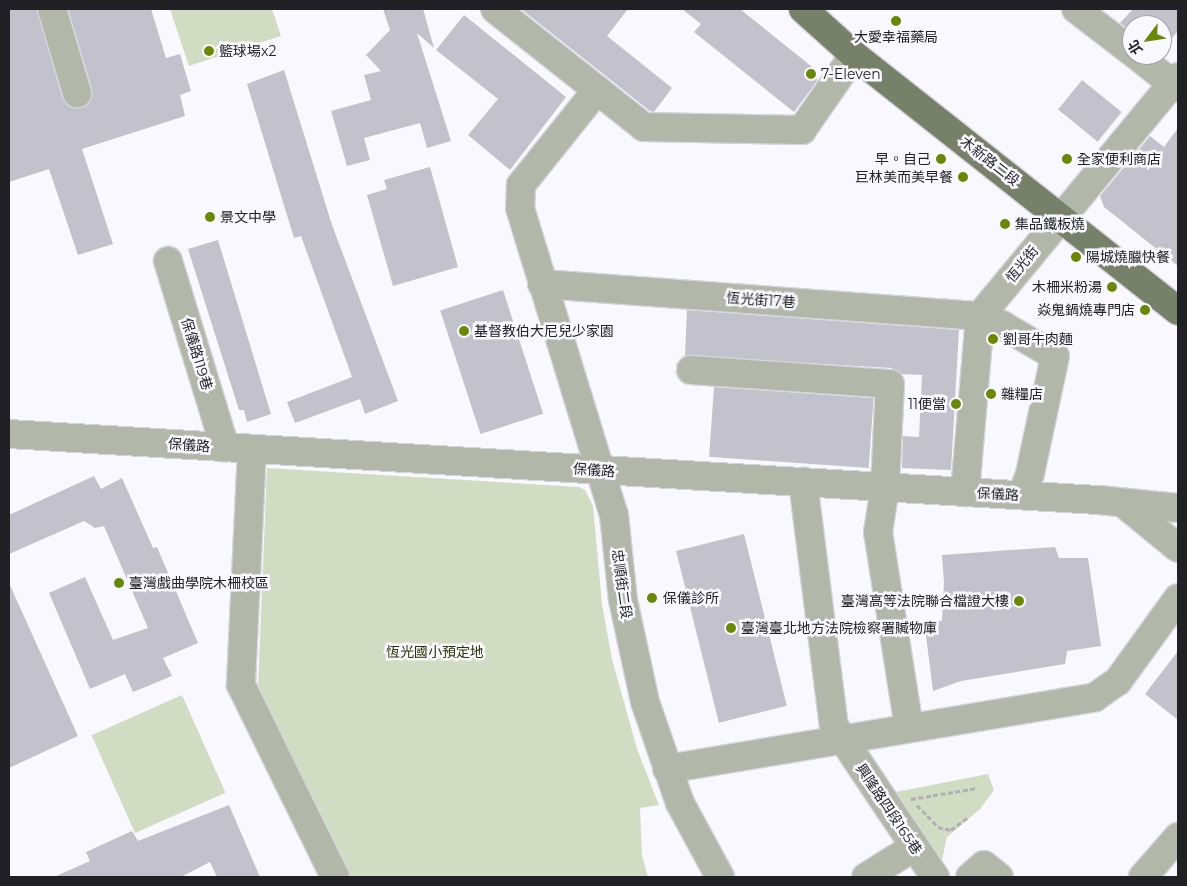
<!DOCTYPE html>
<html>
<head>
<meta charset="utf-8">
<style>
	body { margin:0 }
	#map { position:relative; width:1187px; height:886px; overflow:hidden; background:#f9f8ff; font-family:Montserrat,"Noto Sans TC",sans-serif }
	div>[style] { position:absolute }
	.green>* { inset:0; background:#d2dcc3; transform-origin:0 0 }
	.building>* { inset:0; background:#c3c1cc; transform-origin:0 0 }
	.path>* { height:3px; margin-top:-1.5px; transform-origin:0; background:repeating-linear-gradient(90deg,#b0afb5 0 5px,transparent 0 7.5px) }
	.roads { filter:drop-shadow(1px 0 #d6d5dc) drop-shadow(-1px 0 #d6d5dc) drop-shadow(0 1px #d6d5dc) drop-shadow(0 -1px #d6d5dc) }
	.minor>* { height:28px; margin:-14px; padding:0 14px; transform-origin:14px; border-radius:14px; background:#b2b7a9 }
	.major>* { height:28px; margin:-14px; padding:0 14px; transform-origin:14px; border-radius:14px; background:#778068 }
	.dots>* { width:14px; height:14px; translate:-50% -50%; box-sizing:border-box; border:2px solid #f9f8ff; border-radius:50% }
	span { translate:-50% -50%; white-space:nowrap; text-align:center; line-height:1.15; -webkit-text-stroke:5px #f9f8ff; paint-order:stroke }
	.poi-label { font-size:14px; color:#212025 }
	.left { translate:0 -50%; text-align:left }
	.right { translate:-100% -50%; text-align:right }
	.street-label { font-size:14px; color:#212025 }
	.park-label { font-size:14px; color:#283602 }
	.frame { position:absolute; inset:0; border:10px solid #212025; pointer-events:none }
	.north { position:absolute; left:1122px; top:15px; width:50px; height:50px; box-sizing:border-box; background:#f9f8ff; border:1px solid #a3a2a8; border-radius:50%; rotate:239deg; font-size:14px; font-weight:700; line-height:20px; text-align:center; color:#212025 }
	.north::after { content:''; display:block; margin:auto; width:18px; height:22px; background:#698906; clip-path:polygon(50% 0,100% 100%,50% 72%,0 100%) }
</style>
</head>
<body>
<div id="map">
	<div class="green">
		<div style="clip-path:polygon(170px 9px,272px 9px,281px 36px,189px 66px)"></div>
		<div style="clip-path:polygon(267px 468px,579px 487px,585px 490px,593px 506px,602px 604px,612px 659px,637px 749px,659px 805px,640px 808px,642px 855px,648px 877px,351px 877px,258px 687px)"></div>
		<div style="left:182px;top:695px;width:107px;height:99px;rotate:66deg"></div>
		<div style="clip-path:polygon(988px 774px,994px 790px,980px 809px,947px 837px,942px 860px,896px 792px)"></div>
	</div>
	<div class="building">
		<div style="clip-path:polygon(9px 9px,37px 9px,62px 97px,73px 108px,88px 104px,92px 89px,68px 9px,151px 9px,166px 58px,180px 54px,191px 91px,180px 95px,185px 116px,82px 149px,113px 244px,78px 255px,49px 169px,9px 182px)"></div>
		<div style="clip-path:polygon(383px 9px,423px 9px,434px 48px,417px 33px,451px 141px,427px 148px,420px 123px,364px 138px,370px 160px,347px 166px,331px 111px,371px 100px,364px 75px,381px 71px,366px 55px,390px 30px)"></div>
		<div style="clip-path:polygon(521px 9px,628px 9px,607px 36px,672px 88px,654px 112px,650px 111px)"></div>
		<div style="clip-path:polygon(682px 9px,740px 9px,816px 70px,817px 81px,794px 112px,694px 32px,701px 24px)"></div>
		<div style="clip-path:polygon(1133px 9px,1178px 9px,1178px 31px,1162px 50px,1162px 25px,1132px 25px,1132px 32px,1120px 23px)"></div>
		<div style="clip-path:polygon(464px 15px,566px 97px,510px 170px,468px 135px,498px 99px,436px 50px)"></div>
		<div style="clip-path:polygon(284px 70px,332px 225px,398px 401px,365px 414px,360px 399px,295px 423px,287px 402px,352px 377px,301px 236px,294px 238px,247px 84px)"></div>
		<div style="left:1082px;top:80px;width:51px;height:38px;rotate:39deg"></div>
		<div style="clip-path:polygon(1178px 128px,1178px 266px,1104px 207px,1100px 196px,1150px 136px,1164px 147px)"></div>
		<div style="clip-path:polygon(430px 167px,458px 267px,393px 286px,367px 195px,387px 189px,384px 180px)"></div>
		<div style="clip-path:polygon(218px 240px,271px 414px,247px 422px,244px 410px,239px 410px,188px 249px)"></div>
		<div style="left:503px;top:290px;width:130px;height:66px;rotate:72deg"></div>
		<div style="clip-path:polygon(687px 310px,959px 330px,951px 470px,902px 468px,903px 436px,919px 437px,922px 375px,901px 374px,891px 368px,685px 356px)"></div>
		<div style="left:714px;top:387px;width:160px;height:70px;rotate:4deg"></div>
		<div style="clip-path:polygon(94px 476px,101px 489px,122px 478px,153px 548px,157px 547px,198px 643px,163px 658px,172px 676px,133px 692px,125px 674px,90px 689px,49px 593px,85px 577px,113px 640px,148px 628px,104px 526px,95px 528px,84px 521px,9px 554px,9px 515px)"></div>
		<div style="left:744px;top:534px;width:177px;height:70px;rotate:76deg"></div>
		<div style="clip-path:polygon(1055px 547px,1059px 558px,1088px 558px,1101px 646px,1067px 651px,1065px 664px,961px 681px,933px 691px,924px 620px,942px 621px,944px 582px,942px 555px)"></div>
		<div style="clip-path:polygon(9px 583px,78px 736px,9px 768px)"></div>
		<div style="clip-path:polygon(1178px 651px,1178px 720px,1145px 694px)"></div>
		<div style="clip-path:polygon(229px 805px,260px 877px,217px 877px,210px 862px,181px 877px,54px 877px,90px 861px,86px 852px,132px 831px,138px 841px)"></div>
	</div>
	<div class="path">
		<div style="left:1177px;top:150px;width:1px;rotate:-45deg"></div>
		<div style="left:911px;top:799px;width:67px;rotate:-9.5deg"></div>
		<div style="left:917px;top:805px;width:30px;rotate:46deg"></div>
		<div style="left:938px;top:827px;width:13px;rotate:13deg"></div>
		<div style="left:951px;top:830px;width:21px;rotate:-37deg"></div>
	</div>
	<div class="roads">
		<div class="minor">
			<div style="left:52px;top:9px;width:88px;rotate:73.4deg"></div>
			<div style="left:495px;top:9px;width:190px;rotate:38.4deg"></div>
			<div style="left:644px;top:127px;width:158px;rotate:1.1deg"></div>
			<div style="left:802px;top:130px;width:91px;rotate:-55.3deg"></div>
			<div style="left:1076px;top:9px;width:71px;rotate:37.5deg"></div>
			<div style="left:1136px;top:55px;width:53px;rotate:38.2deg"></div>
			<div style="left:597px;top:90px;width:122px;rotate:128.7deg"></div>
			<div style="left:521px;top:185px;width:23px;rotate:92deg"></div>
			<div style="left:520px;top:208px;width:321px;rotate:73deg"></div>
			<div style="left:614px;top:515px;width:85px;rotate:84deg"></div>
			<div style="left:623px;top:600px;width:104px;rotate:77.8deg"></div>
			<div style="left:645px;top:702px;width:107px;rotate:70.9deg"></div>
			<div style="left:680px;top:803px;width:84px;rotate:61.6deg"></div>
			<div style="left:168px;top:261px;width:195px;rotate:73deg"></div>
			<div style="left:542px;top:284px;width:439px;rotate:4.2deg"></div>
			<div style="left:980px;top:316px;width:24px;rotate:22deg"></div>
			<div style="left:1002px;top:325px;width:61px;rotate:30.3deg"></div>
			<div style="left:1055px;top:356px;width:121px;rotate:102deg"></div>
			<div style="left:1030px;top:474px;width:22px;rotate:111deg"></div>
			<div style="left:691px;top:370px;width:199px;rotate:4deg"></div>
			<div style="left:890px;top:384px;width:103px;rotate:92.8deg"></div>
			<div style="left:885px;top:487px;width:46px;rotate:98.8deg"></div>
			<div style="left:878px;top:532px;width:198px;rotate:81deg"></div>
			<div style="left:9px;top:434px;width:1092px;rotate:3.47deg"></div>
			<div style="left:1099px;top:500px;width:79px;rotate:5.8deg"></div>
			<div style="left:252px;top:449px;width:236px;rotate:92.7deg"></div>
			<div style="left:241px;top:685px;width:214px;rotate:63.9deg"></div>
			<div style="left:803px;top:482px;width:246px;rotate:82.8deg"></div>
			<div style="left:834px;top:726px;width:182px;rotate:56.2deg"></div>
			<div style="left:965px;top:492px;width:177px;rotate:-85.1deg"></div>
			<div style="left:980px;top:316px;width:310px;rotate:-50.4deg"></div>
			<div style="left:1123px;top:503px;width:71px;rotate:39.3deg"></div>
			<div style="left:667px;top:769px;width:434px;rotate:-9.5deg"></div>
			<div style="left:1095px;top:697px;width:28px;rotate:-35deg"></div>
			<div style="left:1118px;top:681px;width:102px;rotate:-54.1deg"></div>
			<div style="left:866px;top:877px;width:57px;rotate:-32deg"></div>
			<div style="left:970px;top:877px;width:18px;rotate:-41deg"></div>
			<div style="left:984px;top:865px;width:19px;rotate:39deg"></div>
			<div style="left:1143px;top:877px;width:53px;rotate:-48.8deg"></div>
		</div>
		<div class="major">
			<div style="left:803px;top:9px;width:69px;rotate:42deg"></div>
			<div style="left:854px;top:55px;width:413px;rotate:38.3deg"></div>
		</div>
	</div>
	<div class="dots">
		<div style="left:896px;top:21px;background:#698906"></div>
		<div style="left:209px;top:51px;background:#698906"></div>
		<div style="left:811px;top:74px;background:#698906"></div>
		<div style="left:941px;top:159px;background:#698906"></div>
		<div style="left:1067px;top:159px;background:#698906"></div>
		<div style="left:963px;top:177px;background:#698906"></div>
		<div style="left:210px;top:217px;background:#698906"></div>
		<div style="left:1005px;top:224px;background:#698906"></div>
		<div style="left:1076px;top:257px;background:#698906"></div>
		<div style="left:1112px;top:287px;background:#698906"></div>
		<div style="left:1145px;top:310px;background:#698906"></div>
		<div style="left:464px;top:331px;background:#698906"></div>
		<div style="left:993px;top:339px;background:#698906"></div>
		<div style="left:991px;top:394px;background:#698906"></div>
		<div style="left:956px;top:404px;background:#698906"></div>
		<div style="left:119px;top:583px;background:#698906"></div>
		<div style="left:652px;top:598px;background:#698906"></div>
		<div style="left:1019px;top:601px;background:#698906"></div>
		<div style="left:731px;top:628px;background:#698906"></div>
	</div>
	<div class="poi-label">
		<span style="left:896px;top:37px">大愛幸福藥局</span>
		<span class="left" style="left:219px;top:51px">籃球場x2</span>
		<span class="left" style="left:821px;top:74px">7-Eleven</span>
		<span class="right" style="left:931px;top:159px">早。自己</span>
		<span class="left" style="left:1077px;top:159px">全家便利商店</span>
		<span class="right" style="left:953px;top:177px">巨林美而美早餐</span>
		<span class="left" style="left:220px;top:217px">景文中學</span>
		<span class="left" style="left:1015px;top:224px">集品鐵板燒</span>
		<span class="left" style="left:1086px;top:257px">陽城燒臘快餐</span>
		<span class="right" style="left:1102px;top:287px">木柵米粉湯</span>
		<span class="right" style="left:1135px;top:310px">焱鬼鍋燒專門店</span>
		<span class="left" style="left:474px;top:331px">基督教伯大尼兒少家園</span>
		<span class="left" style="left:1003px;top:339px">劉哥牛肉麵</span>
		<span class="left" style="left:1001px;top:394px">雜糧店</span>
		<span class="right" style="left:946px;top:404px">11便當</span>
		<span class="left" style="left:129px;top:583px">臺灣戲曲學院木柵校區</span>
		<span class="left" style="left:663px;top:598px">保儀診所</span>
		<span class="right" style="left:1009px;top:601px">臺灣高等法院聯合檔證大樓</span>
		<span class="left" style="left:741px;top:628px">臺灣臺北地方法院檢察署贓物庫</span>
	</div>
	<div class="street-label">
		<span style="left:990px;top:161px;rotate:38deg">木新路二段</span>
		<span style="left:1022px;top:264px;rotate:-51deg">恆光街</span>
		<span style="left:761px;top:300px;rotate:4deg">恆光街17巷</span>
		<span style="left:197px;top:354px;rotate:73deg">保儀路119巷</span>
		<span style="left:189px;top:445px;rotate:4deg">保儀路</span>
		<span style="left:594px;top:470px;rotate:4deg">保儀路</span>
		<span style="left:998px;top:494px;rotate:3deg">保儀路</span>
		<span style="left:622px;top:584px;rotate:82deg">忠順街二段</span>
		<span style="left:889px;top:809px;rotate:56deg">興隆路四段165巷</span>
	</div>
	<div class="park-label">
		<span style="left:435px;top:652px">恆光國小預定地</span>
	</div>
	<div class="frame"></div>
	<div class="north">北</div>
</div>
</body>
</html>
